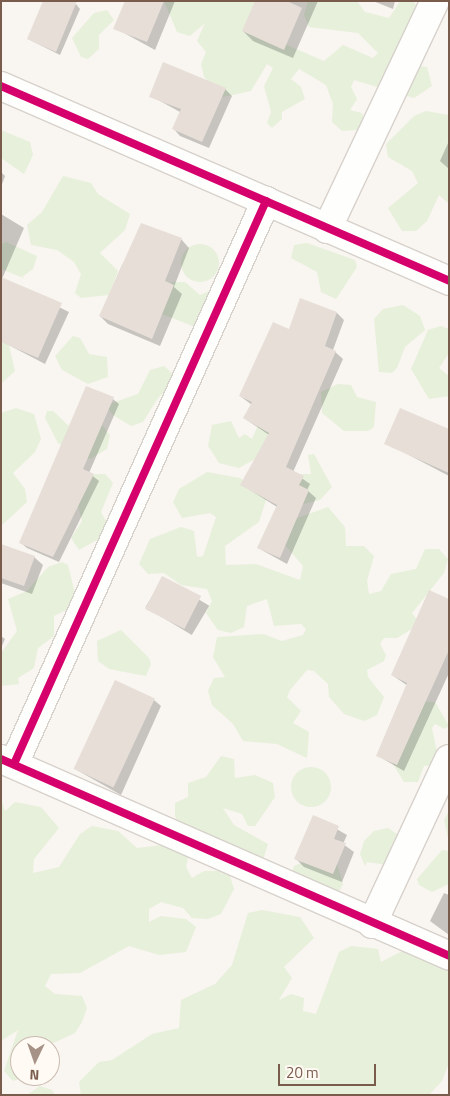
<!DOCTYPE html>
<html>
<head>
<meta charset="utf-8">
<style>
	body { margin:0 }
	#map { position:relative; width:450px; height:1096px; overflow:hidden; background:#f9f5f0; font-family:"Titillium Web",sans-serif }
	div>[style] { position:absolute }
	.green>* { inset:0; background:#e7f0db }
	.round { border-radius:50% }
	.shadow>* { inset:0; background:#0003; transform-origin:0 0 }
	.building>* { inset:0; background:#e6ded7; transform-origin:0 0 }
	.roads { filter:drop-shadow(1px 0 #d7d1cb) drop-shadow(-1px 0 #d7d1cb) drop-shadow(0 1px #d7d1cb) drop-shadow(0 -1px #d7d1cb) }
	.minor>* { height:28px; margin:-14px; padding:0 14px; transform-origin:14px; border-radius:14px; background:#fefefd }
	.cycleway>* { height:8px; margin:-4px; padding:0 4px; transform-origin:4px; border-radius:4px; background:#d6006c }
	span { translate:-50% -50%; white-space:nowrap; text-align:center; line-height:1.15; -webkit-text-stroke:4px #fffaf3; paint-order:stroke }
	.frame { position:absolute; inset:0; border:2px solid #7a5c4d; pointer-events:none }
	.north { position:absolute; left:10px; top:1036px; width:50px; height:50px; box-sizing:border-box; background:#fffaf3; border:1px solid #cabbb1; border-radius:50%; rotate:183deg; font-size:14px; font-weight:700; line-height:20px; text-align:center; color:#7a5c4d }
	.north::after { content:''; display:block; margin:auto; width:18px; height:22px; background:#a69286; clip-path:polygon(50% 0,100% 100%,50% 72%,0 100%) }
	.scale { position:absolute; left:278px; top:1064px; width:98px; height:22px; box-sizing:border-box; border:2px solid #7a5c4d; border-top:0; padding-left:6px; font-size:15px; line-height:18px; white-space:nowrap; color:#7a5c4d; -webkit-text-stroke:4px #fffaf3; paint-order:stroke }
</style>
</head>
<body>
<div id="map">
	<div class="green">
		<div style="clip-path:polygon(164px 1px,259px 1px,245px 27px,324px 61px,343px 45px,373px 58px,378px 53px,358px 33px,309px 27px,304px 15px,308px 1px,357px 1px,365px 12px,389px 18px,400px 1px,413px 1px,424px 16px,409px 65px,427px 67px,432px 86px,414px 98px,354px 80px,351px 87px,357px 99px,350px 110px,362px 113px,364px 119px,357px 130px,342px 131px,332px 122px,333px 104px,326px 85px,299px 69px,291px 79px,301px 87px,305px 99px,282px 112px,282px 119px,272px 128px,267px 123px,271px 112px,264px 86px,273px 68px,267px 64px,251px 91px,223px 97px,204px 77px,201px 64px,206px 52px,197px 41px,205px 23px,190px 36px,177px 32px)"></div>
		<div style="clip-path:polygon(107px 10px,114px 20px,99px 35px,99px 49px,88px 59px,81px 57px,72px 38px,94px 13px)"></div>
		<div style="clip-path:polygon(426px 111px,449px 115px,449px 204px,439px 195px,427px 221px,416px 231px,402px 231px,388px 208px,418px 183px,412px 171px,388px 157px,386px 144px,414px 116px)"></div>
		<div style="clip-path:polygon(1px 130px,30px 142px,33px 155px,24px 174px,1px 158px)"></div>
		<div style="clip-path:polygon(63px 176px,91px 183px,98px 194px,130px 214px,125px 230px,100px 253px,118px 271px,109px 295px,81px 298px,75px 293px,81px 274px,74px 262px,57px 250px,31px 245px,27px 225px,42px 212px)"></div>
		<div style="clip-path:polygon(6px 242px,37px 256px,33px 269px,22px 277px,26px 279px,1px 269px,1px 245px)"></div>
		<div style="clip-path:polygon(307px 243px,355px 260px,357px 267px,336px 299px,321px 292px,317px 272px,291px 258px,294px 245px)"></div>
		<div class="round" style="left:181px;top:244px;width:38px;height:38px"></div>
		<div style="clip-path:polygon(172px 282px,185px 282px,200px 295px,212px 290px,195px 327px,157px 312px)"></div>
		<div style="clip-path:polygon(403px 305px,420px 316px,425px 330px,405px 347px,397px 368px,392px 373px,379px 372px,374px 319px,383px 309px)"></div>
		<div style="clip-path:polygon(1px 311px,15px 371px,1px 384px)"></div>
		<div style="clip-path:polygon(441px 326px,449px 329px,449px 353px,439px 368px,449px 376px,449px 396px,429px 399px,411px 369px,428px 330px)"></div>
		<div style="clip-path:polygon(73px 336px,80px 338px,89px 354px,107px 357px,108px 377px,88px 384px,62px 370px,55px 356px)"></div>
		<div style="clip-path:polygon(164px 366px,174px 375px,169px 388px,158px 398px,143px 422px,131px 426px,113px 415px,108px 409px,112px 403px,138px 394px,150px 370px)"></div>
		<div style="clip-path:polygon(338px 384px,351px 385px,357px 397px,376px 402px,374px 427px,368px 431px,344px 431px,322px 413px,321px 392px)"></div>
		<div style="clip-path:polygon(16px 408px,34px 414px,41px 439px,35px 452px,13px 473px,25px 489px,27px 502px,1px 526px,1px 413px)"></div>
		<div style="clip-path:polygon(47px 411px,53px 411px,72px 429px,102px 425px,110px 435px,107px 449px,90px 459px,58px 443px,45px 418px)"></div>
		<div style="clip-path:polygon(261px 418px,279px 423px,257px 458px,239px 468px,219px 463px,208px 446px,212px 425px,231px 421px,239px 438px,245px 434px,252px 439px)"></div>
		<div style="clip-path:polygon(314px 454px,332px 487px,320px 500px,299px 505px,299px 474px,311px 474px,308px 455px)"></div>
		<div style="clip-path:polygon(207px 472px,240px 478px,267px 497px,259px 522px,225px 546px,226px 565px,256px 564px,300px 580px,303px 566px,285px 545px,289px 521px,328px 507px,345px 527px,346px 546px,364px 546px,374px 556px,367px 581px,369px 594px,381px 591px,391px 574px,416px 569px,425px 549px,439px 549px,448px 559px,444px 573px,412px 613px,420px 624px,397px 638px,384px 638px,380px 644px,386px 655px,384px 661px,367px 670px,368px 677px,384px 697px,377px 715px,364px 721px,344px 714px,329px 697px,328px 684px,314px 671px,307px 670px,290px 690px,287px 697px,301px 711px,293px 723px,309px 732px,307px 758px,277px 744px,243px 741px,233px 724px,212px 705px,208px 691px,214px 678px,225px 677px,213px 657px,217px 637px,263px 634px,282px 641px,303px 635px,306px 629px,301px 624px,274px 626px,267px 599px,247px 606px,244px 627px,231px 633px,218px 630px,206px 613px,212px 601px,207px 589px,181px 585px,164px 573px,148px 574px,139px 564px,150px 539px,181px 527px,194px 531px,197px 557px,203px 556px,216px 517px,210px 513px,182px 518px,173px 502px,179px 489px)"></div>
		<div style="clip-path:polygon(94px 474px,105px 474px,113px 483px,101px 512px,107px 523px,104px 536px,79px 550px,71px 538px,82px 521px,77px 502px,84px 483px)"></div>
		<div style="clip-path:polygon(62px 562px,68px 565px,75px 593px,72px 607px,54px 616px,54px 636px,38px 648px,34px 668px,18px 678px,19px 684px,1px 686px,1px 653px,17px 631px,8px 599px,27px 591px,48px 567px)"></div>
		<div style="clip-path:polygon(121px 630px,149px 658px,151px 664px,146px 676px,109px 669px,98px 661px,97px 641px)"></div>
		<div style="clip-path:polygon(423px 702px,435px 702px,449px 726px,445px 729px,435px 724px,432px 728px,438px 757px,432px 765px,424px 766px,418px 782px,404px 782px,391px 761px)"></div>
		<div style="clip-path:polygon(221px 756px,234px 759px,235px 778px,255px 775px,273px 783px,275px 797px,255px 826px,248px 826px,242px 814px,223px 808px,234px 825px,268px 844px,262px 863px,180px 828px,175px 816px,175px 803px,188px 797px,188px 783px,206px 777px)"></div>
		<div class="round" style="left:291px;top:767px;width:40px;height:40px"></div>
		<div style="clip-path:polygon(1px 799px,5px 811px,15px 802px,41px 807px,59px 828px,34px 859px,33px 873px,59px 867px,80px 834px,92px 826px,118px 831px,137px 848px,162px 845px,189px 854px,186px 867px,192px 878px,204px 871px,218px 871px,230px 876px,234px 889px,221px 914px,208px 919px,192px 918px,183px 908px,161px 902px,149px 909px,149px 922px,161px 916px,186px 919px,196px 927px,186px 952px,159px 955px,129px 946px,80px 973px,51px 974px,45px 986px,55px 994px,82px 996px,87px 1008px,82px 1022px,75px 1033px,47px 1046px,20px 1046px,20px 1076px,29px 1076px,13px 1081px,4px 1071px,18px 1030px,1px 1041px)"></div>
		<div style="clip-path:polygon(449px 811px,449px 842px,444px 820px)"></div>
		<div style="clip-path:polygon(388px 828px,400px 836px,387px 865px,367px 862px,365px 866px,360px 854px,364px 841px,374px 831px)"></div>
		<div style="clip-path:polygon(442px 850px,449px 851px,449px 884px,432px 892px,419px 885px,417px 879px)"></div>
		<div style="clip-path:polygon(306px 861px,337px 864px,343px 884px,340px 890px,334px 893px,292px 873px,294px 866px)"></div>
		<div style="clip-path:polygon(262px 910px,300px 917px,314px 938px,284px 967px,292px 978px,279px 1000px,291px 994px,304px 998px,303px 1011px,316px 1014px,339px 952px,351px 946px,378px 949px,381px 962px,418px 943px,449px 965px,449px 1063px,442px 1081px,429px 1095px,81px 1095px,79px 1082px,99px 1062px,112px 1060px,152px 1034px,179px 1028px,181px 1000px,215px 984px,232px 965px,248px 913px)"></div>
		<div style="clip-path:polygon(40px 1086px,52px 1090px,55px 1095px,27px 1095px)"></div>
	</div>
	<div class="shadow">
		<div style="clip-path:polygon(126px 1px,175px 1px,155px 50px,115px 28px)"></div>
		<div style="clip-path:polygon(256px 1px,318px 1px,293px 58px,253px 41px,243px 31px)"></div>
		<div style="clip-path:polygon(373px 1px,395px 1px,393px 9px)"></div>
		<div style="clip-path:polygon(76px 4px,80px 9px,60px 55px,28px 39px)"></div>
		<div style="clip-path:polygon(225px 89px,232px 96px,209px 148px,180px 136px,173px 128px,180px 112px,151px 96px)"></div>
		<div style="clip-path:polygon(449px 141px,449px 169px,440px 161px)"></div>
		<div style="clip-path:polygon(1px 172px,5px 176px,1px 187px)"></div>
		<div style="clip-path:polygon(1px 214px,24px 228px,2px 279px,69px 312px,45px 364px,1px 341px)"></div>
		<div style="clip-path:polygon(181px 239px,189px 248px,174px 287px,182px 294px,160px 346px,108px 324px,100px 316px,122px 265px)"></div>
		<div style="clip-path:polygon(337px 313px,344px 320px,333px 350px,343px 359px,293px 472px,310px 484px,307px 490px,316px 498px,287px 564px,258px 548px,277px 507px,242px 485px,269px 435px,244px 418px,252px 405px,240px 396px,290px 331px)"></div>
		<div style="clip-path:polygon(113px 399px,119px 404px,89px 473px,99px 481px,59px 562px,27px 548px,21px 543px)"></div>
		<div style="clip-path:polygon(449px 431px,449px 476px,386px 443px)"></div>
		<div style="clip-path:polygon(1px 545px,34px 557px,43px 565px,32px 594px,1px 583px)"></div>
		<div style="left:163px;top:578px;width:54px;height:34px;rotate:31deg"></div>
		<div style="clip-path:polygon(449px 600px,449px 673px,404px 771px,378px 756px,408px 686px,392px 675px)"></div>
		<div style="clip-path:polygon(1px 636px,5px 639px,1px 648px)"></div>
		<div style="clip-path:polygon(154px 700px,161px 706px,121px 795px,75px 769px)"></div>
		<div style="clip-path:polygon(314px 816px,347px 835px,343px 844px,354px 852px,342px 882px,304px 867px,296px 859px)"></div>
		<div style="clip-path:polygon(444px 893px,449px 895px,449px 935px,430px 921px)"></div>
	</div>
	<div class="building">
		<div style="clip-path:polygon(43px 1px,77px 1px,56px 52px,27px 39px)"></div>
		<div style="clip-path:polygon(125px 1px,164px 1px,147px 42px,113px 29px)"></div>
		<div style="clip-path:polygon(255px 1px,287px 1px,302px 8px,284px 50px,242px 31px)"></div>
		<div style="clip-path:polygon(163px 62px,226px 88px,202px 142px,172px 129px,181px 109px,149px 97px)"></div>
		<div style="clip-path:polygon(141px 223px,182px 238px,165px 281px,174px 285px,152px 339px,99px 316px)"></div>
		<div style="clip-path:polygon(1px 277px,62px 303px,38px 358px,1px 342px)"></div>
		<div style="clip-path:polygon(300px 298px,337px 312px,325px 346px,336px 351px,286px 467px,304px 476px,299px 485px,309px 490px,280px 558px,257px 548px,277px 505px,240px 485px,269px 433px,243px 418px,252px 402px,239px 396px,273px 322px,289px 329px)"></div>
		<div style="clip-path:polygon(86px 386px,114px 397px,83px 469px,94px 474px,53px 557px,19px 543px)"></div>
		<div style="clip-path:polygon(400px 408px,449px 429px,449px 473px,384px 444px)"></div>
		<div style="clip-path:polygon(1px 544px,35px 556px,24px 586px,1px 578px)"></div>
		<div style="left:162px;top:576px;width:44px;height:37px;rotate:27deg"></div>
		<div style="clip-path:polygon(429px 590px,449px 599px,449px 650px,397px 765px,376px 756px,407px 683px,391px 675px)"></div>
		<div style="left:115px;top:680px;width:44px;height:98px;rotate:25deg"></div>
		<div style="clip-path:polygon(313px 815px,339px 826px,334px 839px,346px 843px,333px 874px,294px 859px)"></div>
	</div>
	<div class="roads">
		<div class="minor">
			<div style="left:1px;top:86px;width:489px;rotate:23.5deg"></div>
			<div style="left:327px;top:229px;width:252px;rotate:-64.7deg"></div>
			<div style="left:1px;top:759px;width:489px;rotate:23.7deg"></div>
			<div style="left:14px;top:764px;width:617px;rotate:-65.89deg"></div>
			<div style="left:372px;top:924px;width:182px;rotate:-65deg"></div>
		</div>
	</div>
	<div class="cycleway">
		<div style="left:1px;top:86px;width:489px;rotate:23.5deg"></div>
		<div style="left:1px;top:759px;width:489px;rotate:23.7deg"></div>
		<div style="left:14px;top:764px;width:617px;rotate:-65.89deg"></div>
	</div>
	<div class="frame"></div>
	<div class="north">N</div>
	<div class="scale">20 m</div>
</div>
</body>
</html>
